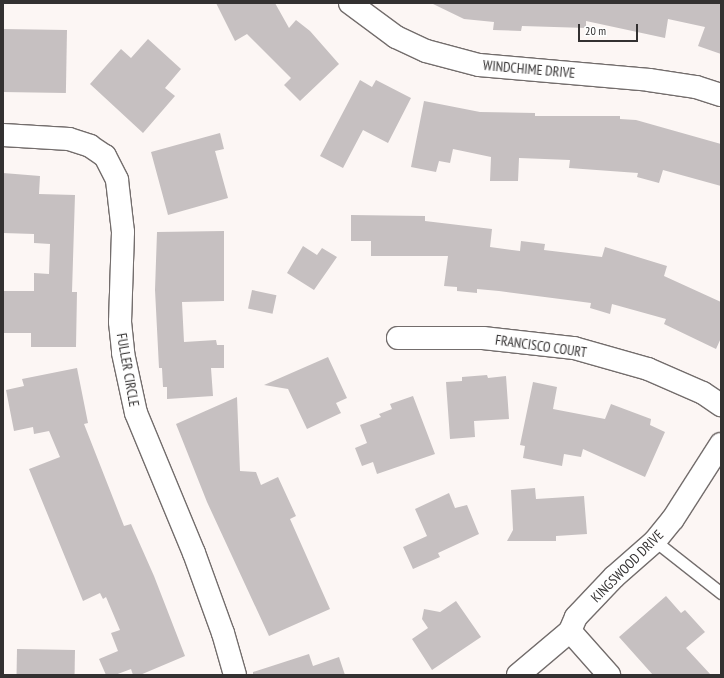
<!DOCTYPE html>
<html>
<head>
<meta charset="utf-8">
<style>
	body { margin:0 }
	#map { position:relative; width:724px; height:678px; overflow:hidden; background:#fcf6f4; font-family:"PT Sans Narrow",sans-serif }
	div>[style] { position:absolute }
	.building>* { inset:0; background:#c6c0c1; transform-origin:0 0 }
	.roads { filter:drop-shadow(1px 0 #736d6c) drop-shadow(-1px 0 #736d6c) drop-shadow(0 1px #736d6c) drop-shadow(0 -1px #736d6c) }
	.service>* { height:11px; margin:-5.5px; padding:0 5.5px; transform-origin:5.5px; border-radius:5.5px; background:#fff }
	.minor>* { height:22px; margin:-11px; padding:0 11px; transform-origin:11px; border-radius:11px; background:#fff }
	.tertiary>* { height:22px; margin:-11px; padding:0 11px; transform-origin:11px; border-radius:11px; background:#fff }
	span { translate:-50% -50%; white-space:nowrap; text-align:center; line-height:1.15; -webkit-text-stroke:3px #fff; paint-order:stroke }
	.street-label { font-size:14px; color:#333131 }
	.frame { position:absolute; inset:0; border:4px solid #333131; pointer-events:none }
	.scale { position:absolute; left:578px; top:24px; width:60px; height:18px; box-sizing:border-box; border:2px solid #333131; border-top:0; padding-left:5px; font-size:12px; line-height:14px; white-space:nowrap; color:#333131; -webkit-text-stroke:3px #fff; paint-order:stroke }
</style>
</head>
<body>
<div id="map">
	<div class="building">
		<div style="clip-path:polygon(216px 3px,275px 3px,289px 28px,296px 20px,310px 31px,339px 64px,300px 101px,284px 85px,291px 78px,247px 34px,235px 41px)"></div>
		<div style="clip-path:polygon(431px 3px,721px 3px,721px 54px,698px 46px,705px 27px,668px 19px,665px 38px,586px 21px,586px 28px,522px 26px,521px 31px,493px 30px,494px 22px,464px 19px)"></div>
		<div style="left:3px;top:29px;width:64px;height:63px;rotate:1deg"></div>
		<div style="clip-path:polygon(148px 39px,181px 69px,165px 88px,175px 96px,143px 133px,90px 84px,121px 49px,131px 58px)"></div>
		<div style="clip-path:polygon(360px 80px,372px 87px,376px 80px,411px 98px,388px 143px,363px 130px,343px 168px,320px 156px)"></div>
		<div style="clip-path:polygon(424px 101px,480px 112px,535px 113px,535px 116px,620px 116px,620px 119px,636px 120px,721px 144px,721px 186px,663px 170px,659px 183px,637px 177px,638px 173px,569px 168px,570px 160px,519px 158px,518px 181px,490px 181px,491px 157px,453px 149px,450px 163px,439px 161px,436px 172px,411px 167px)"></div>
		<div style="clip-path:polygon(220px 133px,224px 149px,215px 151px,228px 198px,168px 215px,151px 152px)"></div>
		<div style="clip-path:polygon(3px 173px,40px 176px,39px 194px,75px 195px,72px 292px,77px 292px,76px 347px,31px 347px,31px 333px,3px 333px,3px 291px,34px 291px,34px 273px,49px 274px,50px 244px,34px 243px,34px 234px,3px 233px)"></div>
		<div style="clip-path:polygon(351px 215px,425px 216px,425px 221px,492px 229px,490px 247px,520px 251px,521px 241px,545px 244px,544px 250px,602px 257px,605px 247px,667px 266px,664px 276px,721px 302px,721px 338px,716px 349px,664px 324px,666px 319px,612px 304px,610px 314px,590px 308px,591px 303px,499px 291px,477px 289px,477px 293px,457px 291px,457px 287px,444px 286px,448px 256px,371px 256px,371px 241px,351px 241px)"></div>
		<div style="clip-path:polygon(224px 231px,224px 301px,182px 302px,184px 342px,216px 340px,217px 345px,224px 345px,224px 368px,211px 368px,213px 396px,167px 399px,167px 387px,163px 387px,162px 368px,159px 368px,155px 290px,157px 232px)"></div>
		<div style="clip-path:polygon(303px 246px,317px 255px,322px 248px,337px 257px,314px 290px,287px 273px)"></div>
		<div style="left:252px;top:290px;width:25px;height:19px;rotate:12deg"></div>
		<div style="clip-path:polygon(328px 357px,347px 398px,336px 403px,341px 413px,307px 429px,288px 389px,264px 385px)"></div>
		<div style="clip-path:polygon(77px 368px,88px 423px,84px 424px,124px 526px,131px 524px,154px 576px,185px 656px,140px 675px,133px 675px,131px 669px,115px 675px,106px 675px,99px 659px,118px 651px,111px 633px,120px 630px,106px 597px,103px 599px,100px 593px,83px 601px,29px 469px,60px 457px,49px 431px,34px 434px,33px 427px,14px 431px,6px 390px,24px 386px,22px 379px)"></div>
		<div style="clip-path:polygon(487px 375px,488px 378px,506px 376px,509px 419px,474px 421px,475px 437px,450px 439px,446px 382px,462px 381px,462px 377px)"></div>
		<div style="clip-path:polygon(533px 382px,557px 387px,553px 409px,605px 419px,611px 404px,651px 419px,650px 425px,665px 432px,645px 477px,583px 449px,581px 457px,564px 454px,562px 466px,523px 458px,525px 446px,520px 445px)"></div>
		<div style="clip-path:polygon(413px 396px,435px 454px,377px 474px,373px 462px,362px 466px,355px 448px,367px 443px,360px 425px,381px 417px,379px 414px,392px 409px,390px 404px)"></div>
		<div style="clip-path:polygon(237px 397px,240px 471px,256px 472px,261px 485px,278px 477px,296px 516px,290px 519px,330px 609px,269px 636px,207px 502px,176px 424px)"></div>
		<div style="clip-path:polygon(535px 488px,536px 499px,584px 496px,587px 534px,556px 536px,556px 541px,507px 541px,513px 530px,511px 490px)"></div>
		<div style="clip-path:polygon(449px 493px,455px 508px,467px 505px,479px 534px,438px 553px,440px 557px,413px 569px,403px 547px,427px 536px,415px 509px)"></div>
		<div style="clip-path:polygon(666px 596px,681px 613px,685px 610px,705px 632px,686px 648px,711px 675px,653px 675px,619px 637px)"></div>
		<div style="clip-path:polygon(456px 601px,481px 637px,432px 670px,412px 639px,428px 628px,422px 619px,424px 609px,440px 612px)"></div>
		<div style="left:17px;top:649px;width:58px;height:26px;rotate:1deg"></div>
		<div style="clip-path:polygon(309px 654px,313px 666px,339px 657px,345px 675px,253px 675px,253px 672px)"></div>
	</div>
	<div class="roads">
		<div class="service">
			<div style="left:655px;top:541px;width:84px;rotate:38.2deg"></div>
		</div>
		<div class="minor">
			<div style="left:350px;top:3px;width:57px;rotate:36.5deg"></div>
			<div style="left:396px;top:37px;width:33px;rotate:25deg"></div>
			<div style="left:426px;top:51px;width:55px;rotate:14.8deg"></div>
			<div style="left:479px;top:65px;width:171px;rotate:5deg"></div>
			<div style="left:649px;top:80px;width:48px;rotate:8.5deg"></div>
			<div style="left:696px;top:87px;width:26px;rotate:18deg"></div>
			<div style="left:3px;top:135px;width:66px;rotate:3.5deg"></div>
			<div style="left:69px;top:139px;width:22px;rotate:18deg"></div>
			<div style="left:90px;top:146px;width:18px;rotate:34deg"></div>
			<div style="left:105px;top:156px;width:27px;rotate:63deg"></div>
			<div style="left:117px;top:180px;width:52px;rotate:83.4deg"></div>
			<div style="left:123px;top:232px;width:90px;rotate:91.9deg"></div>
			<div style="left:120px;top:322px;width:31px;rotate:84deg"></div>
			<div style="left:123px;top:353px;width:61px;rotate:77.8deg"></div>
			<div style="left:136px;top:413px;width:152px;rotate:67.5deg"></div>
			<div style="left:194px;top:553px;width:85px;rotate:70.1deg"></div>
			<div style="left:223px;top:633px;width:44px;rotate:74.1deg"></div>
			<div style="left:398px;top:338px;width:85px"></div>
			<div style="left:483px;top:338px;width:92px;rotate:6.3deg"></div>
			<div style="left:574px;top:348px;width:77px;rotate:15.8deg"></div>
			<div style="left:648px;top:369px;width:60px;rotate:23.6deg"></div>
			<div style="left:703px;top:393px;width:22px;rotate:34deg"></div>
			<div style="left:570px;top:631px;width:59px;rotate:48.4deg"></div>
		</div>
		<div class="tertiary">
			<div style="left:518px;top:675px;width:68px;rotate:-40.2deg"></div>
			<div style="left:570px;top:631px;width:15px;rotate:-67deg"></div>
			<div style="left:576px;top:617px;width:55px;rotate:-46.5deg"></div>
			<div style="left:614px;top:577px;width:55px;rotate:-41.3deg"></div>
			<div style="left:655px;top:541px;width:28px;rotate:-51deg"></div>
			<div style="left:673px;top:519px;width:89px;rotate:-57.4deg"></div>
		</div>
	</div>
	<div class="street-label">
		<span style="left:529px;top:69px;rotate:5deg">WINDCHIME DRIVE</span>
		<span style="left:541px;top:346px;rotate:8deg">FRANCISCO COURT</span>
		<span style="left:128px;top:370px;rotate:80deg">FULLER CIRCLE</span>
		<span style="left:627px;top:566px;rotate:-45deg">KINGSWOOD DRIVE</span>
	</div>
	<div class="frame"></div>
	<div class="scale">20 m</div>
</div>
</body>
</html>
